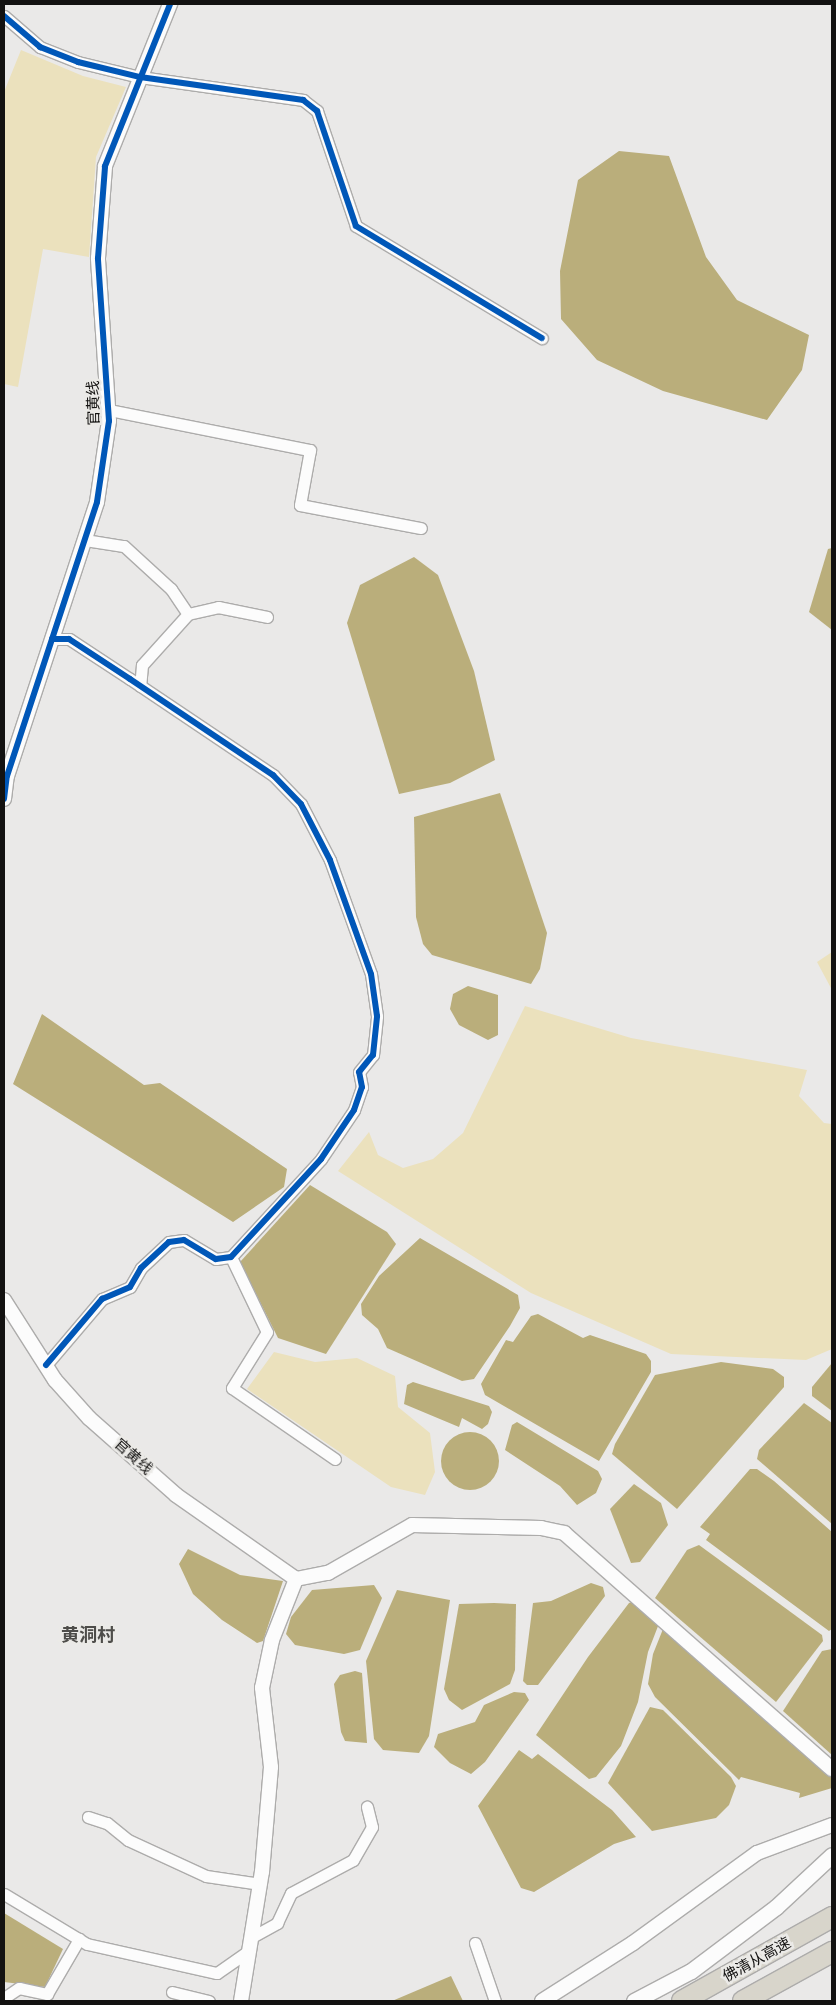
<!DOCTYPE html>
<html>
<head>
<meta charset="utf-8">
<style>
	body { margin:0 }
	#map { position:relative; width:836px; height:2005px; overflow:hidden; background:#eae9e8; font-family:"Fira Sans Condensed","Noto Sans SC",sans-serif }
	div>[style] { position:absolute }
	.green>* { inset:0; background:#ebe1bd }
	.water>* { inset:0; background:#baae7b }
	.round { border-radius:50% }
	.roads { filter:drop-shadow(1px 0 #adacab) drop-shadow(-1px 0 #adacab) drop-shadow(0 1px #adacab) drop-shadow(0 -1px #adacab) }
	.minor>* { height:11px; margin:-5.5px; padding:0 5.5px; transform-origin:5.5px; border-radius:5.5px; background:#fcfcfc }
	.tertiary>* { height:14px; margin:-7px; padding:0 7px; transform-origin:7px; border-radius:7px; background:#fcfcfc }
	.secondary>* { height:15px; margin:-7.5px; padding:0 7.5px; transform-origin:7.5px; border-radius:7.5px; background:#fcfcfc }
	.motorway>* { height:20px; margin:-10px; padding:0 10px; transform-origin:10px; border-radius:10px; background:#d8d5cb }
	.cycleway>* { height:6px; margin:-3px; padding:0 3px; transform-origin:3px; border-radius:3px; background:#0057b8 }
	span { translate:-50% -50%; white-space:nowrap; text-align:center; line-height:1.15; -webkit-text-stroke:5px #ebeae7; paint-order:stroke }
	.street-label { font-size:15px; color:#131211 }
	.quarter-label { font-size:18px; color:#4e4d4a; font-weight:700 }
	.frame { position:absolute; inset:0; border:5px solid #131211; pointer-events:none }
</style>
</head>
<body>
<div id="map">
	<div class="green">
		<div style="clip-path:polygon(21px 50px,83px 76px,126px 87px,96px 157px,89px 257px,43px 249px,18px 387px,4px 384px,4px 92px)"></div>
		<div style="clip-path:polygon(832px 952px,832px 990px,817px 962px)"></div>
		<div style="clip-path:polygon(525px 1006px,631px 1038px,807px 1070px,799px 1096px,824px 1123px,832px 1124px,832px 1349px,806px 1360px,671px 1354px,531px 1293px,338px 1171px,369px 1132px,378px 1155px,403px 1168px,433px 1159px,463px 1133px)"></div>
		<div style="clip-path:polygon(274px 1352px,315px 1362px,357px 1358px,395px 1376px,398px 1407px,430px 1433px,435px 1472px,425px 1495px,391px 1487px,247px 1389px)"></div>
	</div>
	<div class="water">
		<div style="clip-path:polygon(619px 151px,669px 156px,706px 257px,737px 300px,809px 335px,802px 370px,767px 420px,663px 391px,597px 360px,561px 319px,560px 271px,578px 180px)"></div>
		<div style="clip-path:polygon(832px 548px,832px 630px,809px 612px,828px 549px)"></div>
		<div style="clip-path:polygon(414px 557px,438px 575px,474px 671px,495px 760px,450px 783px,399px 794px,347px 623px,360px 585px)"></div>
		<div style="clip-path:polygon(500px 793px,547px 933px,540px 969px,531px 984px,432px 955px,423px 944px,416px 917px,414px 817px)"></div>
		<div style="clip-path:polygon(468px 986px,498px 995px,498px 1035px,488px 1040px,459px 1025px,450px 1009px,453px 994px)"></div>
		<div style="clip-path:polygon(42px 1014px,144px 1085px,160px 1083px,287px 1169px,284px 1187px,233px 1222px,13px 1084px)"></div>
		<div style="clip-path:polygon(310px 1185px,387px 1232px,396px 1244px,326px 1354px,278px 1338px,240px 1262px)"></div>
		<div style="clip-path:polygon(420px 1238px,518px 1295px,520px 1308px,510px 1326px,474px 1379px,462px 1381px,387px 1348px,378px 1329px,362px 1315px,361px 1304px,379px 1276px)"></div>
		<div style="clip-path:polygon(538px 1314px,583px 1338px,590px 1335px,646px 1354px,651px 1361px,651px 1372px,599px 1461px,485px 1395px,481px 1384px,506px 1340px,513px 1342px,531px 1316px)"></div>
		<div style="clip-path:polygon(721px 1362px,773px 1369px,784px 1377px,784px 1387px,677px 1509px,612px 1454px,615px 1444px,655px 1375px)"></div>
		<div style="clip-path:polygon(832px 1363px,832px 1411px,812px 1396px,812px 1387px)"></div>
		<div style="clip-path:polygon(413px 1382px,489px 1406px,492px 1412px,488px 1424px,482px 1429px,462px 1418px,459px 1427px,404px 1404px,407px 1385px)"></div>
		<div style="clip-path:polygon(804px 1403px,832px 1423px,832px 1524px,757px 1459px,759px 1450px)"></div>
		<div style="clip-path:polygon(517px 1422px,598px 1471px,602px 1479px,596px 1493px,577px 1505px,560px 1486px,505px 1450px,512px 1425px)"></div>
		<div class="round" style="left:441px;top:1432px;width:58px;height:58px"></div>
		<div style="clip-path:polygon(750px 1469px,757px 1469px,774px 1481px,832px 1532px,832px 1629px,829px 1631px,706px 1540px,710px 1534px,700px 1527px)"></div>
		<div style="clip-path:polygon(634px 1484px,661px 1503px,668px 1525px,640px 1562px,631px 1563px,610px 1509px)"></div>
		<div style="clip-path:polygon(699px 1545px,822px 1635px,823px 1641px,776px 1702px,655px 1598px,687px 1550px)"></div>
		<div style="clip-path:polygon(188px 1549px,240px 1575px,283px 1581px,263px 1641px,257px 1643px,222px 1620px,193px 1594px,179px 1564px)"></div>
		<div style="clip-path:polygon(591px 1583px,603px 1587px,605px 1596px,538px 1685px,527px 1685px,523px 1681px,533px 1603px,551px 1601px)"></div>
		<div style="clip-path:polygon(374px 1585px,382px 1598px,360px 1650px,344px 1654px,295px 1645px,286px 1634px,291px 1617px,312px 1590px)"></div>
		<div style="clip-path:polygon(397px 1590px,450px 1600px,429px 1736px,419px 1753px,383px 1750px,374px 1739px,366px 1661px)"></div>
		<div style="clip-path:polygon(638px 1600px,660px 1621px,648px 1652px,638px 1702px,621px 1746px,596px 1777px,589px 1779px,536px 1735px,588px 1657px,629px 1603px)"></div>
		<div style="clip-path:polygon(494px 1603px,516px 1604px,515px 1670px,510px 1684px,462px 1710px,449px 1700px,444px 1689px,459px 1604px)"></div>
		<div style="clip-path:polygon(663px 1629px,832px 1772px,832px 1788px,799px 1798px,800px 1793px,741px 1777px,739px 1780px,655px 1697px,648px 1684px,653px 1654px)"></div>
		<div style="clip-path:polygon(832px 1649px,832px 1755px,783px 1711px,822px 1651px)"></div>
		<div style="clip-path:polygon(355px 1671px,362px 1673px,367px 1743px,345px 1741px,341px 1732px,334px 1684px,340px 1675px)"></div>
		<div style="clip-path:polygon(514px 1692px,525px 1693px,529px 1700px,485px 1762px,471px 1774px,450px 1763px,434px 1747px,438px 1734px,475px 1722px,484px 1705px)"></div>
		<div style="clip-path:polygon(650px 1707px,663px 1710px,731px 1777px,736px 1786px,729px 1805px,716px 1818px,652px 1831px,608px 1783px)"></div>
		<div style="clip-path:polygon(519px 1750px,532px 1759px,538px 1754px,612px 1810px,636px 1837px,614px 1844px,534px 1892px,521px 1888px,478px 1806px)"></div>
		<div style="clip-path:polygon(4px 1913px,63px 1949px,45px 1987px,4px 1982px)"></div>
		<div style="clip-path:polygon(451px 1976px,463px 2001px,392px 2001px)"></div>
	</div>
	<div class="roads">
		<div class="minor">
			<div style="left:4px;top:16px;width:48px;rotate:40.7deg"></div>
			<div style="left:40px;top:47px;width:41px;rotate:21.5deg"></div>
			<div style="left:78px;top:62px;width:64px;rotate:13.6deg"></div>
			<div style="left:140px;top:77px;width:165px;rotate:8deg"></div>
			<div style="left:303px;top:100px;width:18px;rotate:38deg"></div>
			<div style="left:317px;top:111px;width:121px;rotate:71.3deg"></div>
			<div style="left:356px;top:226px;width:217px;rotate:31.1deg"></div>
			<div style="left:109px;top:410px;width:205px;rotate:11.3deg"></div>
			<div style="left:310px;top:450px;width:56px;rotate:100.3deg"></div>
			<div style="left:300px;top:505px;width:123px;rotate:10.8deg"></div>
			<div style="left:85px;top:540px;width:39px;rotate:9deg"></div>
			<div style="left:124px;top:546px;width:64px;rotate:42.5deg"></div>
			<div style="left:171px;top:589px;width:30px;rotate:56deg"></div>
			<div style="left:188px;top:614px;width:69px;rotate:132deg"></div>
			<div style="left:142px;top:665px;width:21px;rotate:95deg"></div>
			<div style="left:188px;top:614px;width:31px;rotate:-13deg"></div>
			<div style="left:218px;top:607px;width:50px;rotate:11.5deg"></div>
			<div style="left:231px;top:1257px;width:83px;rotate:64.4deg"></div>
			<div style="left:267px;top:1332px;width:66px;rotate:122deg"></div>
			<div style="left:232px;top:1388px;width:125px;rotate:34.6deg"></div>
			<div style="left:46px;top:1365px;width:87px;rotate:-49.7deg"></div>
			<div style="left:102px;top:1299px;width:30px;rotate:-23deg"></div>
			<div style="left:130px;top:1287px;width:22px;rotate:-60deg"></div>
			<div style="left:141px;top:1268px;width:38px;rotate:-43deg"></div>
			<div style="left:169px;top:1242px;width:15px;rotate:-8deg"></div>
			<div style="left:184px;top:1240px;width:37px;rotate:31deg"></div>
			<div style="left:216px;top:1259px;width:15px;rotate:-8deg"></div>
			<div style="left:231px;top:1257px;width:133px;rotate:-47.4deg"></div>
			<div style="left:321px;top:1159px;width:59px;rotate:-56deg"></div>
			<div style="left:354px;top:1110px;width:24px;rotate:-71deg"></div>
			<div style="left:362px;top:1087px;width:15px;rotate:-101deg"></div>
			<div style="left:359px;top:1072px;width:22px;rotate:-51deg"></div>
			<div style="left:373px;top:1055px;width:39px;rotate:-84deg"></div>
			<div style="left:377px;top:1016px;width:42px;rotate:-98.1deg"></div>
			<div style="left:371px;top:974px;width:121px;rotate:-109.8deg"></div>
			<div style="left:330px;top:860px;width:63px;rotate:-117.4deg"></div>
			<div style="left:301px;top:804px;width:40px;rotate:-134deg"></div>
			<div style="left:273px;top:775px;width:172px;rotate:-146.1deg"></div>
			<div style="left:130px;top:679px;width:73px;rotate:-146.7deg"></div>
			<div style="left:69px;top:639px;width:17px;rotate:180deg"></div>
			<div style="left:88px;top:1817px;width:20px;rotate:18deg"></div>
			<div style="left:107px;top:1823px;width:27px;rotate:39deg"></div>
			<div style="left:128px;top:1840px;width:86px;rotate:24.8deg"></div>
			<div style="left:206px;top:1876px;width:55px;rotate:8.4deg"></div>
			<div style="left:4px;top:1894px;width:97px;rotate:31.1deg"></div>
			<div style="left:87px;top:1944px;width:133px;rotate:12.6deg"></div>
			<div style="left:217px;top:1973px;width:40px;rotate:-34.9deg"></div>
			<div style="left:252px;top:1937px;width:29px;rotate:-29deg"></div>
			<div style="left:277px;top:1923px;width:33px;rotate:-65deg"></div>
			<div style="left:291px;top:1893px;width:70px;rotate:-28deg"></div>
			<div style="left:353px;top:1860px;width:38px;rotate:-60deg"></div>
			<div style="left:372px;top:1827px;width:21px;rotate:-104deg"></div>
			<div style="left:475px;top:1943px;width:61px;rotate:71deg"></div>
			<div style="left:172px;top:1992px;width:38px;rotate:14deg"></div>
			<div style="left:4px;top:1998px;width:18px;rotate:-34deg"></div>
			<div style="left:19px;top:1988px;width:29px;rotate:12deg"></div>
			<div style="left:47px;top:1994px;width:64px;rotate:-59.8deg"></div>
		</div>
		<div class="tertiary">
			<div style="left:4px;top:799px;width:23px;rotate:-83deg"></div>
			<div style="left:7px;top:776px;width:288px;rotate:-71.8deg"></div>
			<div style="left:97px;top:502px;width:82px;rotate:-81.6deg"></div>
			<div style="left:109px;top:421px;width:163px;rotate:-93.9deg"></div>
			<div style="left:98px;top:258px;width:92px;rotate:-85.6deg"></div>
			<div style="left:105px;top:166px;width:175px;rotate:-68.1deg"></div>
			<div style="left:4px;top:1300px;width:95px;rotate:57.5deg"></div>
			<div style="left:55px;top:1380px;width:51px;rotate:48.2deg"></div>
			<div style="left:89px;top:1418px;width:116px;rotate:41.5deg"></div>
			<div style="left:176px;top:1495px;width:146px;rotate:35deg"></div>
			<div style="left:296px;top:1579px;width:33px;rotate:-11deg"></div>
			<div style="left:328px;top:1573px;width:97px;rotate:-29.7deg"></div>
			<div style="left:412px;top:1525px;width:129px;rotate:1.3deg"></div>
			<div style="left:541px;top:1528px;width:24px;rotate:12deg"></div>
			<div style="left:564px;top:1533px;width:357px;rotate:41.4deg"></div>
			<div style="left:241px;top:2001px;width:131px;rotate:-80.8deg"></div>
			<div style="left:262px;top:1872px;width:105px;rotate:-85.1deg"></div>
			<div style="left:271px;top:1767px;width:80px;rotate:-96.5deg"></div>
			<div style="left:262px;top:1688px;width:49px;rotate:-78.2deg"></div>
			<div style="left:272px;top:1640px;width:66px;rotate:-68.5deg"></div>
			<div style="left:542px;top:2001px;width:108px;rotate:-32.5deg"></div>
			<div style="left:633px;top:1943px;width:153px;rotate:-36deg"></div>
			<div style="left:757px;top:1853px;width:80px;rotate:-20.5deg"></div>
		</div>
		<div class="secondary">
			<div style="left:634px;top:2001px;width:64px;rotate:-27.8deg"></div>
			<div style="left:691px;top:1971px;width:106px;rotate:-37deg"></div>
			<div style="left:776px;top:1907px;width:76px;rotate:-42.9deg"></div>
		</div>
		<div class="motorway">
			<div style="left:682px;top:2001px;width:172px;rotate:-29.2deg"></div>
			<div style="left:743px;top:2001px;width:102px;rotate:-28.8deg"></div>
		</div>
	</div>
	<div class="cycleway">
		<div style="left:4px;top:16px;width:48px;rotate:40.7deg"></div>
		<div style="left:40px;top:47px;width:41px;rotate:21.5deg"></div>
		<div style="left:78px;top:62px;width:64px;rotate:13.6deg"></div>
		<div style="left:140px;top:77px;width:165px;rotate:8deg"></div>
		<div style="left:303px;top:100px;width:18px;rotate:38deg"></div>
		<div style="left:317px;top:111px;width:121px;rotate:71.3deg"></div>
		<div style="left:356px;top:226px;width:217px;rotate:31.1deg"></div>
		<div style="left:4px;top:799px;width:23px;rotate:-83deg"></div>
		<div style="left:7px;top:776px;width:288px;rotate:-71.8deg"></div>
		<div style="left:97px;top:502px;width:82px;rotate:-81.6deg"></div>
		<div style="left:109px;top:421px;width:163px;rotate:-93.9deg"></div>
		<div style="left:98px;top:258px;width:92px;rotate:-85.6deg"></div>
		<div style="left:105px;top:166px;width:175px;rotate:-68.1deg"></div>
		<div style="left:46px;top:1365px;width:87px;rotate:-49.7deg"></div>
		<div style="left:102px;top:1299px;width:30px;rotate:-23deg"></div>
		<div style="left:130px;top:1287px;width:22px;rotate:-60deg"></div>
		<div style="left:141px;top:1268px;width:38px;rotate:-43deg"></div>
		<div style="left:169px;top:1242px;width:15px;rotate:-8deg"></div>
		<div style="left:184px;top:1240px;width:37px;rotate:31deg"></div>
		<div style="left:216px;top:1259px;width:15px;rotate:-8deg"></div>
		<div style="left:231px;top:1257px;width:133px;rotate:-47.4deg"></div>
		<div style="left:321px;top:1159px;width:59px;rotate:-56deg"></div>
		<div style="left:354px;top:1110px;width:24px;rotate:-71deg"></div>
		<div style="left:362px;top:1087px;width:15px;rotate:-101deg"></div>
		<div style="left:359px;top:1072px;width:22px;rotate:-51deg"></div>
		<div style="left:373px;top:1055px;width:39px;rotate:-84deg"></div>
		<div style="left:377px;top:1016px;width:42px;rotate:-98.1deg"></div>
		<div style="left:371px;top:974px;width:121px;rotate:-109.8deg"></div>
		<div style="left:330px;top:860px;width:63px;rotate:-117.4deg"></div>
		<div style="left:301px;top:804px;width:40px;rotate:-134deg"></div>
		<div style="left:273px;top:775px;width:172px;rotate:-146.1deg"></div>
		<div style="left:130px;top:679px;width:73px;rotate:-146.7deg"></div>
		<div style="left:69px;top:639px;width:17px;rotate:180deg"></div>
	</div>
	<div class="street-label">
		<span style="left:94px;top:403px;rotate:-91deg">官黄线</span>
		<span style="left:133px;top:1457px;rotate:42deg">官黄线</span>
		<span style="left:757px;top:1960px;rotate:-29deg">佛清从高速</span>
	</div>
	<div class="quarter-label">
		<span style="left:88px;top:1635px">黄洞村</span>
	</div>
	<div class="frame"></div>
</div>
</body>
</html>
